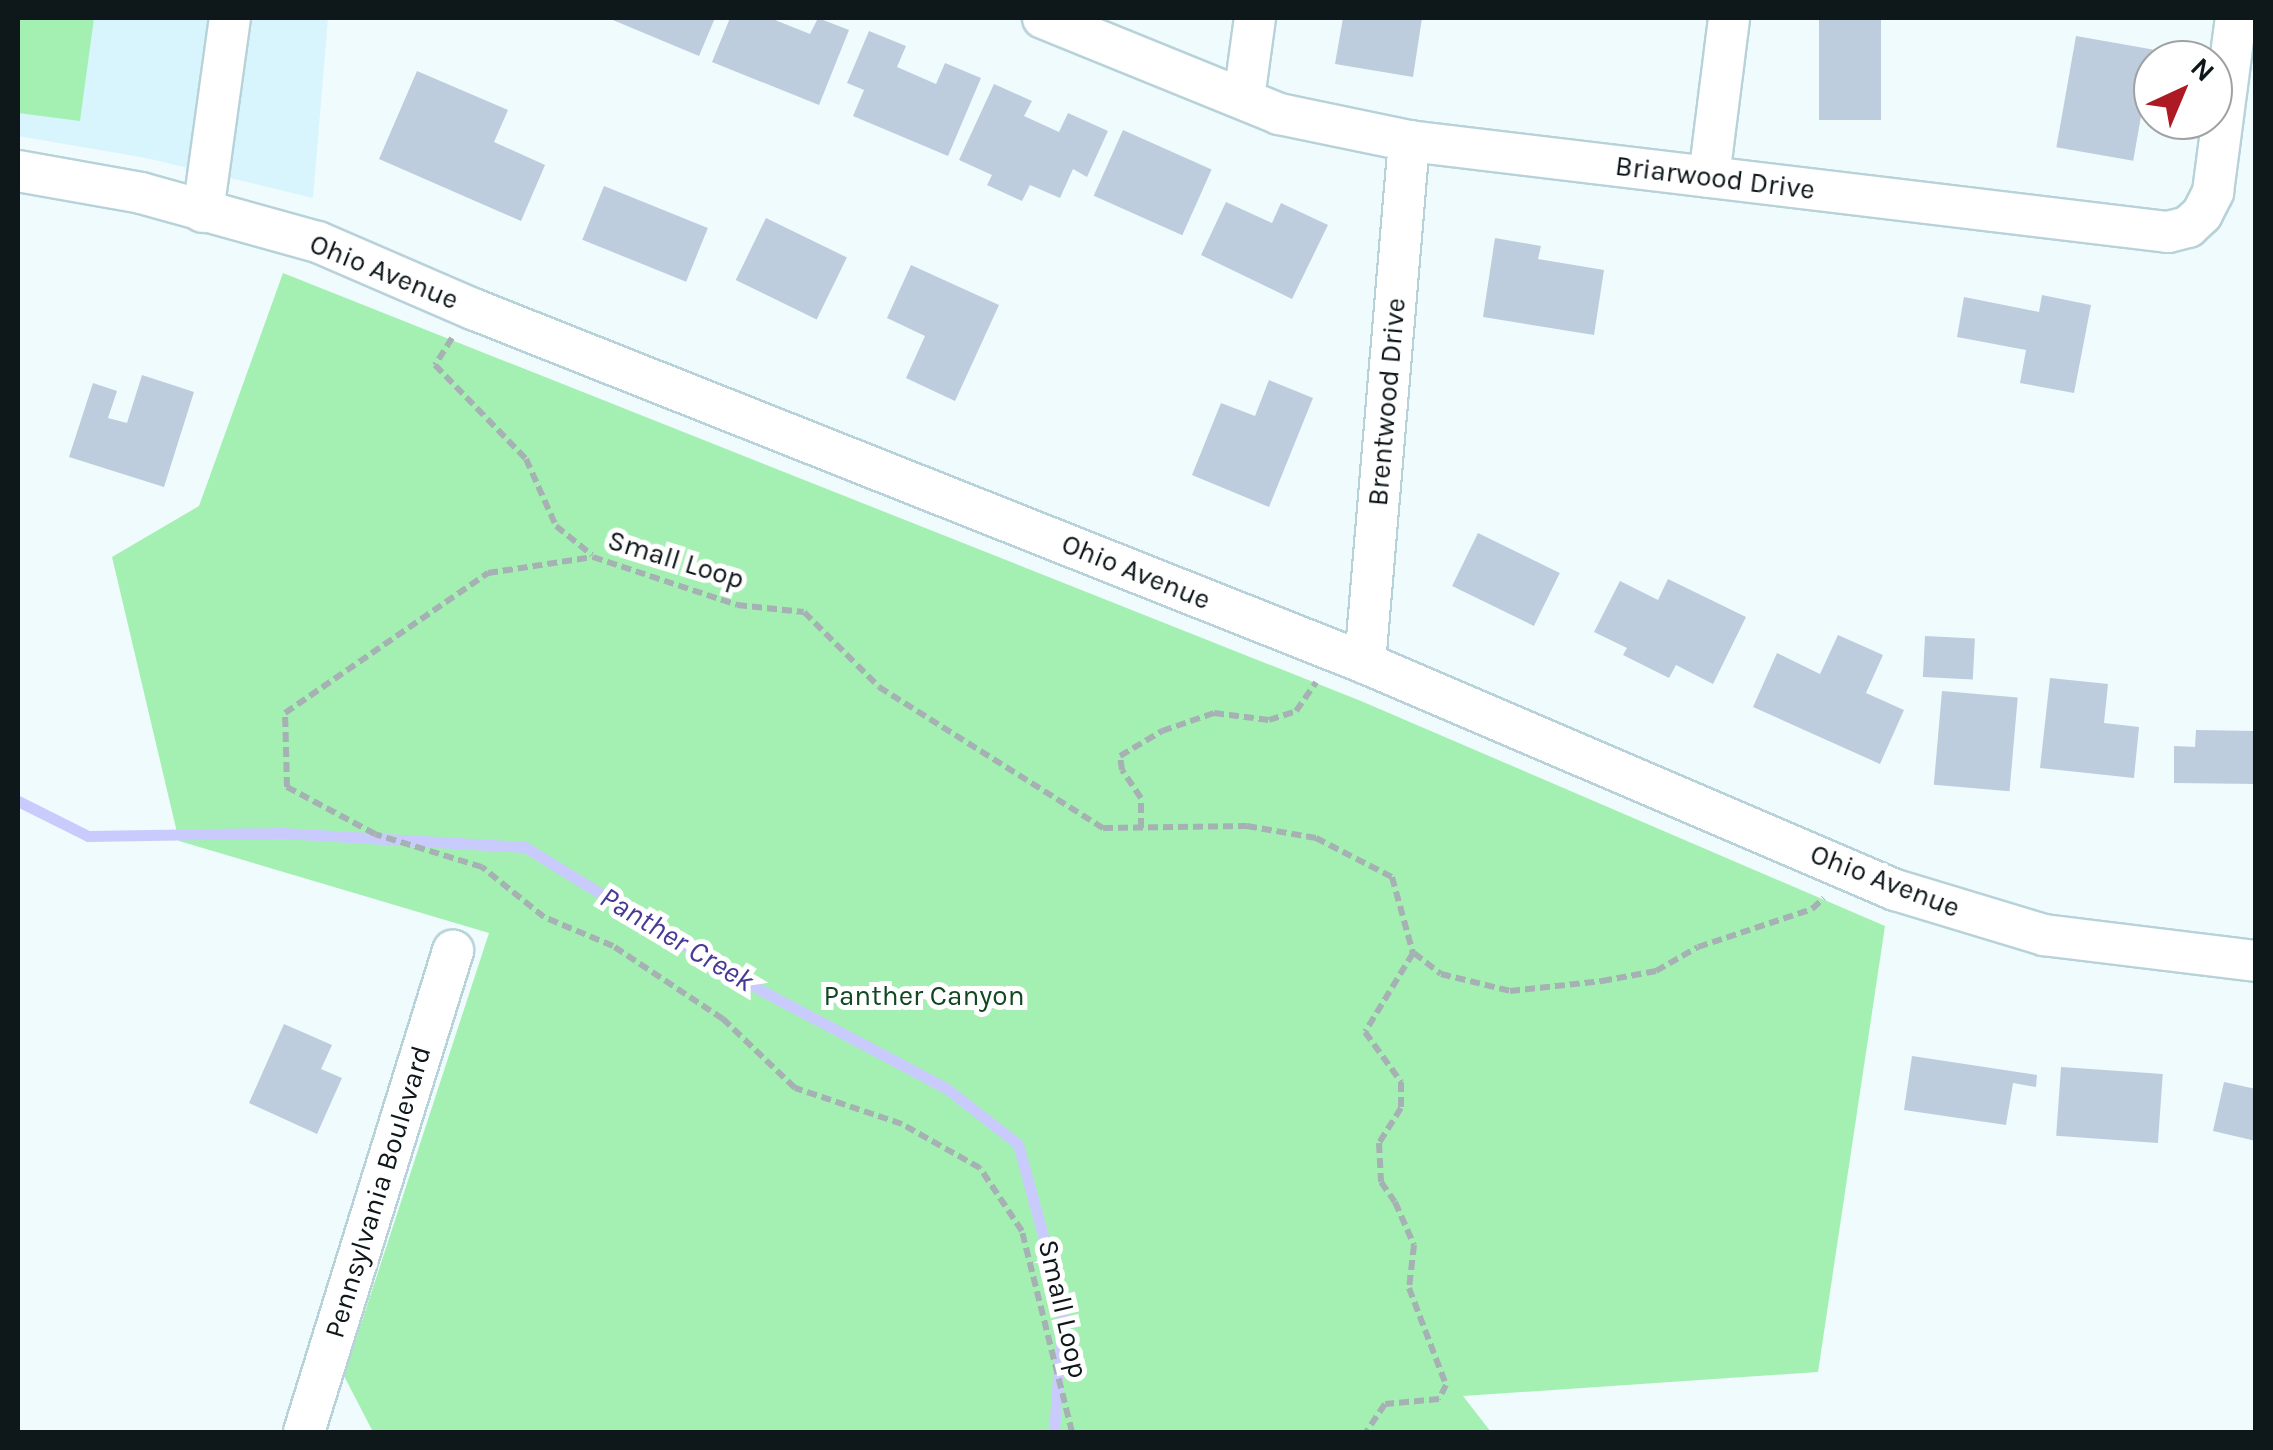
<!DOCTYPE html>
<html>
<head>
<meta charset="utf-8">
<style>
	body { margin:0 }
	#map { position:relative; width:2273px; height:1450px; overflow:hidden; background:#f0fbfe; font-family:Karla,sans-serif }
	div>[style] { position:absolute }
	.built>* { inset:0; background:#d8f5fd }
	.green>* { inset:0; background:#a4f0b2 }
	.stream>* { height:11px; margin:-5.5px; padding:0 5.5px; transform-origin:5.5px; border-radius:5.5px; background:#cacbfd }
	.building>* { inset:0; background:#bdcdde; transform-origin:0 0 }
	.path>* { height:6px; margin-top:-3px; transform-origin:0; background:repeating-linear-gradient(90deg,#a6b1b4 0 10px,transparent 0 15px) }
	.roads { filter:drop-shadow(2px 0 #b8d2d9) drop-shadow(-2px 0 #b8d2d9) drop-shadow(0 2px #b8d2d9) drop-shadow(0 -2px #b8d2d9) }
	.minor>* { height:40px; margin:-20px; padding:0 20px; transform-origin:20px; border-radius:20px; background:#fff }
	span { translate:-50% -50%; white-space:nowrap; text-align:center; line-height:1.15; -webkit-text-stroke:10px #fff; paint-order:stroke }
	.street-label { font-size:28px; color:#0e171a }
	.park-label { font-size:28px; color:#114821 }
	.water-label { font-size:30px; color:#463a96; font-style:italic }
	.frame { position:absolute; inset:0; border:20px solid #0e171a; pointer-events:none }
	.north { position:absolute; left:2133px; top:40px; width:100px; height:100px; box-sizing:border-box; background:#fff; border:2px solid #9fa2a3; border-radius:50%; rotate:44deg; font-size:28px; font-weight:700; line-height:40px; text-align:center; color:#0e171a }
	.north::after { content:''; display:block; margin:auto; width:35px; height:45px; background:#ad1a23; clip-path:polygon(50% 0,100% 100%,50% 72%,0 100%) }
</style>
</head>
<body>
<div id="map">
	<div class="built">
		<div style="clip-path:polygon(18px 18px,328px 18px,313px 198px,146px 158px,18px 136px)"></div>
	</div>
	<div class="green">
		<div style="clip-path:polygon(18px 18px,94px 18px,80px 121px,18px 113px)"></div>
		<div style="clip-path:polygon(283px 273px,1361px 701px,1885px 926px,1818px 1372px,1463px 1396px,1491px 1432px,373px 1432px,344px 1376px,489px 933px,179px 841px,112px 557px,199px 506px)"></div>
	</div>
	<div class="stream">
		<div style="left:18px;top:801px;width:78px;rotate:26.6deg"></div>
		<div style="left:88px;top:836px;width:194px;rotate:-0.9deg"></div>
		<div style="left:282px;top:833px;width:243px;rotate:3.3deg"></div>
		<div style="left:525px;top:847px;width:250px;rotate:31.6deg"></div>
		<div style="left:738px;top:978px;width:235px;rotate:27.9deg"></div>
		<div style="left:946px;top:1088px;width:91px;rotate:37.9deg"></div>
		<div style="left:1018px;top:1144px;width:171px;rotate:74.7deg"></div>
		<div style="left:1063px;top:1309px;width:123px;rotate:94.2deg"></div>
	</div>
	<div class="building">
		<div style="clip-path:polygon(608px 18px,715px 18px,699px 56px)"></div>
		<div style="clip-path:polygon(730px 18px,770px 18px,810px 34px,818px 18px,849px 30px,819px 105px,712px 62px)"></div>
		<div style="clip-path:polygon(1343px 18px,1422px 18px,1413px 77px,1335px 64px)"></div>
		<div style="left:1819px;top:18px;width:62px;height:102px"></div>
		<div style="clip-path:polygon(869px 31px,906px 46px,897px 67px,936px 84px,945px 63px,981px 78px,948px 156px,853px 116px,864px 90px,847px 83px)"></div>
		<div style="left:2076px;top:36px;width:78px;height:113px;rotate:10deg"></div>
		<div style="clip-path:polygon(417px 71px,508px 110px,494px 142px,545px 165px,521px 221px,379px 159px)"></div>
		<div style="clip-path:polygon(994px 84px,1032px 101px,1024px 116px,1059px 132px,1068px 113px,1108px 131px,1087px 177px,1073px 169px,1060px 198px,1030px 185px,1022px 201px,987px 185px,992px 175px,959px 160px)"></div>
		<div style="left:1123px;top:130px;width:97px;height:72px;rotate:24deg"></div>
		<div style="left:604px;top:186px;width:112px;height:58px;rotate:22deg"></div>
		<div style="clip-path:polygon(1226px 202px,1272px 223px,1281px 203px,1328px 225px,1292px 299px,1201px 255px)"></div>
		<div style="left:766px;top:218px;width:90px;height:69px;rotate:26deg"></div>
		<div style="clip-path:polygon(1495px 238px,1541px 246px,1538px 259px,1604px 270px,1594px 335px,1483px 317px)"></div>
		<div style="clip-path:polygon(911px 265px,999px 305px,955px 401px,906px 378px,925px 336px,887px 318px)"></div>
		<div style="clip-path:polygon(2042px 295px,2091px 305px,2074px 393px,2020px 383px,2026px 350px,1957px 337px,1964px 297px,2039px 312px)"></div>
		<div style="clip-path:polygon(142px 375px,194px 392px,164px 487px,69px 457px,93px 383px,117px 391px,108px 418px,127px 423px)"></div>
		<div style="clip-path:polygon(1269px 380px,1313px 398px,1269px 507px,1192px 475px,1221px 403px,1255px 416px)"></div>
		<div style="left:1478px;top:533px;width:91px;height:59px;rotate:26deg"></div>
		<div style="clip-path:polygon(1668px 579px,1746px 617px,1713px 684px,1676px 665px,1669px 678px,1623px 655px,1627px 648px,1594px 632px,1620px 581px,1658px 600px)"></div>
		<div style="clip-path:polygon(1838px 635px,1883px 655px,1866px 693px,1904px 710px,1880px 764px,1753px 707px,1777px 653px,1820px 674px)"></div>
		<div style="left:1925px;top:636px;width:50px;height:41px;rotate:3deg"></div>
		<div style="clip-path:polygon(2050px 678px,2108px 684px,2104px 723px,2139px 727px,2134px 778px,2040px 768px)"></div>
		<div style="left:1942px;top:691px;width:76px;height:94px;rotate:5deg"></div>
		<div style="clip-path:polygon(2196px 730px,2256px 731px,2256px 784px,2174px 783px,2174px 746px,2195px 747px)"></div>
		<div style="clip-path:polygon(284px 1024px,332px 1045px,321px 1069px,342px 1078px,317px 1134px,249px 1103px)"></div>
		<div style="clip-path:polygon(1912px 1056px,2037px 1075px,2036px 1087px,2013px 1083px,2006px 1125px,1904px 1110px)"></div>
		<div style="left:2061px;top:1067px;width:102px;height:69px;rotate:4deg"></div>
		<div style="clip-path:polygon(2224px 1082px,2256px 1089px,2256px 1141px,2213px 1131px)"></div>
	</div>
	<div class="path">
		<div style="left:452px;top:338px;width:32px;rotate:122deg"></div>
		<div style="left:435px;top:365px;width:131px;rotate:45.9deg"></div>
		<div style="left:526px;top:459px;width:73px;rotate:65.9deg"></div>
		<div style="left:556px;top:526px;width:46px;rotate:38.9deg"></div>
		<div style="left:1141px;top:828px;width:30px;rotate:-90deg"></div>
		<div style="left:1141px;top:798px;width:34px;rotate:-124deg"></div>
		<div style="left:1122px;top:770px;width:14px;rotate:-98deg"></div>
		<div style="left:1120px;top:756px;width:49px;rotate:-30.8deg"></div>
		<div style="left:1162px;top:731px;width:55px;rotate:-19.1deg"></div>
		<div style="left:1214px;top:713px;width:55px;rotate:7.3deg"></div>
		<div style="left:1269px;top:720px;width:28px;rotate:-18deg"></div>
		<div style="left:1296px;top:711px;width:35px;rotate:-55deg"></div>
		<div style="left:1414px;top:953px;width:34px;rotate:38deg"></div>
		<div style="left:1441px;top:974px;width:71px;rotate:13.8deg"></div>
		<div style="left:1510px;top:991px;width:93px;rotate:-6.2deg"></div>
		<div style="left:1602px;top:981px;width:55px;rotate:-10.5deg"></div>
		<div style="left:1656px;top:971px;width:48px;rotate:-29.7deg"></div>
		<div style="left:1698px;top:947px;width:120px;rotate:-18.4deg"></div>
		<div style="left:1812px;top:909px;width:16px;rotate:-43deg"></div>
		<div style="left:1072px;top:1432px;width:207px;rotate:-104deg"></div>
		<div style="left:1022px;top:1231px;width:76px;rotate:-123.7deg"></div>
		<div style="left:980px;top:1168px;width:90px;rotate:-150.6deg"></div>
		<div style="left:902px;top:1124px;width:113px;rotate:-161.4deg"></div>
		<div style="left:795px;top:1088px;width:100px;rotate:-136.2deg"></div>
		<div style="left:723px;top:1019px;width:132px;rotate:-146.4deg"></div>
		<div style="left:613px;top:946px;width:75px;rotate:-157.2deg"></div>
		<div style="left:544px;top:917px;width:80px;rotate:-141.1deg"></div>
		<div style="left:482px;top:867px;width:112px;rotate:-162.9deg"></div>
		<div style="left:375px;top:834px;width:100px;rotate:-151.9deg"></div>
		<div style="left:287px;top:787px;width:74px;rotate:-91.5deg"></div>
		<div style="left:285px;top:713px;width:247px;rotate:-34.6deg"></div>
		<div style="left:488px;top:573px;width:106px;rotate:-8.7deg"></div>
		<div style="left:593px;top:557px;width:152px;rotate:18.4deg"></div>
		<div style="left:737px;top:605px;width:67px;rotate:6deg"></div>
		<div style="left:804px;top:612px;width:106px;rotate:45deg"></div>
		<div style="left:879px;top:687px;width:265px;rotate:32.2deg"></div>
		<div style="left:1103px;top:828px;width:144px;rotate:-0.8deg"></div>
		<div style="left:1247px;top:826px;width:70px;rotate:9.9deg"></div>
		<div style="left:1316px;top:838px;width:85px;rotate:27.2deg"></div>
		<div style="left:1392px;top:877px;width:79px;rotate:74.6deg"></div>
		<div style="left:1413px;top:953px;width:92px;rotate:121.3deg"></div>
		<div style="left:1365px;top:1032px;width:62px;rotate:54.2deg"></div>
		<div style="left:1401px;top:1082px;width:26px;rotate:90deg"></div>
		<div style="left:1401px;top:1108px;width:41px;rotate:122.2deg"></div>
		<div style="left:1379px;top:1143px;width:39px;rotate:87deg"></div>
		<div style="left:1381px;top:1182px;width:24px;rotate:55deg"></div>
		<div style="left:1395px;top:1202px;width:47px;rotate:66.2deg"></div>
		<div style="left:1414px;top:1245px;width:43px;rotate:96.6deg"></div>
		<div style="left:1409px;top:1288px;width:104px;rotate:69.1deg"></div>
		<div style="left:1446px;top:1385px;width:16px;rotate:117deg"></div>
		<div style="left:1439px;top:1399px;width:54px;rotate:174.7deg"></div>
		<div style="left:1385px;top:1404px;width:34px;rotate:124deg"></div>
	</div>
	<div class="roads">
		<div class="minor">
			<div style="left:1043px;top:18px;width:255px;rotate:22.1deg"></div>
			<div style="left:1279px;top:114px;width:133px;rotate:11.7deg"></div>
			<div style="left:1409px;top:141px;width:764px;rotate:6.84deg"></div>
			<div style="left:2168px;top:232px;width:21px;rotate:-14deg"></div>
			<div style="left:2188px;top:227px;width:19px;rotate:-43deg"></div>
			<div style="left:2202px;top:214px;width:25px;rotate:-63deg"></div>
			<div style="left:2213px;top:192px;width:176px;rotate:-82.5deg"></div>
			<div style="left:1244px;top:98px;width:81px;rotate:-82.2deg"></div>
			<div style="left:18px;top:171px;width:125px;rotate:10.1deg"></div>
			<div style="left:141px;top:193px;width:184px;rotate:15.5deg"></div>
			<div style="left:318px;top:242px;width:169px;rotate:23.4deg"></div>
			<div style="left:473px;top:309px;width:960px;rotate:21.65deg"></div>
			<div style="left:1365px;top:663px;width:577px;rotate:23.19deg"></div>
			<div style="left:1895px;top:890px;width:156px;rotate:16.8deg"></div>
			<div style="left:2044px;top:935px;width:214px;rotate:7deg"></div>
			<div style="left:1709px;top:177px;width:160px;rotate:-82.8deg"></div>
			<div style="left:203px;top:212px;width:196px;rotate:-82.1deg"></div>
			<div style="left:1365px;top:663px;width:524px;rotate:-85.18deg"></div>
			<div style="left:304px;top:1432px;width:504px;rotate:-72.79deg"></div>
		</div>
	</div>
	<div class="street-label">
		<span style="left:1715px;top:178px;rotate:7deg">Briarwood Drive</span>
		<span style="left:384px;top:272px;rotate:22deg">Ohio Avenue</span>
		<span style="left:1387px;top:402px;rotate:-85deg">Brentwood Drive</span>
		<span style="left:676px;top:560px;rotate:17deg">Small Loop</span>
		<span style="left:1136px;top:572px;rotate:22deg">Ohio Avenue</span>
		<span style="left:1885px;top:881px;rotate:21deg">Ohio Avenue</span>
		<span style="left:378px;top:1192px;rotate:-73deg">Pennsylvania Boulevard</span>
		<span style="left:1063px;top:1309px;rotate:77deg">Small Loop</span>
	</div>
	<div class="park-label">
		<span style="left:924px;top:996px">Panther Canyon</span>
	</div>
	<div class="water-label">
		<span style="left:677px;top:939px;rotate:31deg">Panther Creek</span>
	</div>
	<div class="frame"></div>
	<div class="north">N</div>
</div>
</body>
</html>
